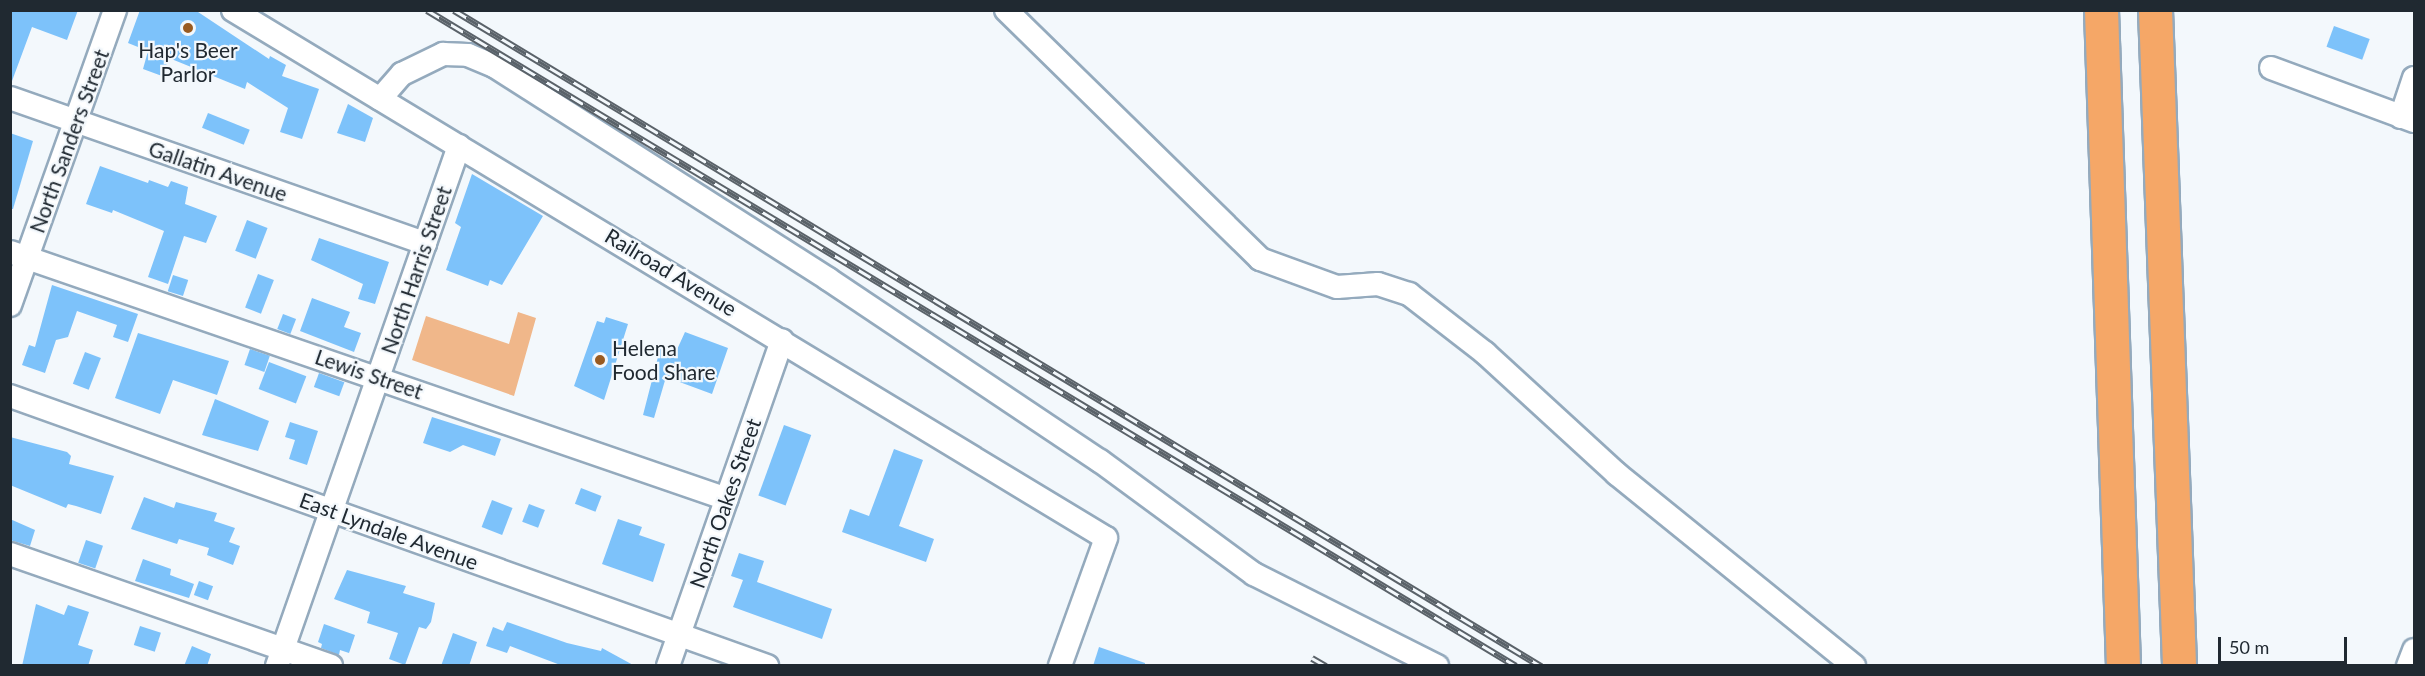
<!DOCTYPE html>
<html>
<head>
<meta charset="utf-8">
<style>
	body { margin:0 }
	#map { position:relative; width:2425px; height:676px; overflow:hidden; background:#f3f8fc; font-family:Lato,sans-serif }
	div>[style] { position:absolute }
	.green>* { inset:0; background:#f0b78a }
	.building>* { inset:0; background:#7dc2fa; transform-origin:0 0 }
	.roads { filter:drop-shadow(2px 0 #94aabd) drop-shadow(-2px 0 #94aabd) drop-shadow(0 2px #94aabd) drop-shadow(0 -2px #94aabd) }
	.minor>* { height:22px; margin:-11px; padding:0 11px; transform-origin:11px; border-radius:11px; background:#fff }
	.highway>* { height:33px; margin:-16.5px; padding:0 16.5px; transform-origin:16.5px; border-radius:16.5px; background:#f5a767 }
	.rail>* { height:7px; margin-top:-3.5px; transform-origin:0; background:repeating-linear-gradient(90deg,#f3f8fc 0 14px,#5a6269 0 28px); box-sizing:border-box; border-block:2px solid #5a6269 }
	.dots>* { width:16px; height:16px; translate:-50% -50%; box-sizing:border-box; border:3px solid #f3f8fc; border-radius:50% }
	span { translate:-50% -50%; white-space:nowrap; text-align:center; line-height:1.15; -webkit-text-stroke:4.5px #f3f8fc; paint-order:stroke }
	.poi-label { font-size:21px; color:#202931 }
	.left { translate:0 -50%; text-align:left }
	.street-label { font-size:21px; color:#202931 }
	.frame { position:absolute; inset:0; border:12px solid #202931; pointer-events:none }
	.scale { position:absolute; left:2218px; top:637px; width:129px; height:27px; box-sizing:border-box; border:3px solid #202931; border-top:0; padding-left:8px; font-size:18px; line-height:21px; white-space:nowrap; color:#202931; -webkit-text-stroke:4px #f3f8fc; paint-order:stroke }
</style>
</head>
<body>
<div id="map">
	<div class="green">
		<div style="clip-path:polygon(518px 312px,536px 318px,514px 396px,412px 360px,426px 316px,509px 344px)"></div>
	</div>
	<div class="building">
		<div style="clip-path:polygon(10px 10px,78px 10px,67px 40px,32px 27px,12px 81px)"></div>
		<div style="clip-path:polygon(140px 10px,195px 10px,269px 59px,270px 56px,286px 65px,282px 76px,319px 89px,302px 139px,280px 132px,288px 108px,247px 82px,245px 89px,169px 58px,162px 76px,143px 69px,148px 51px,128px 43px)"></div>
		<div style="left:2334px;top:26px;width:38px;height:22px;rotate:20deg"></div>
		<div style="clip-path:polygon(348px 104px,373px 118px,365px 142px,337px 133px)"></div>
		<div style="left:208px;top:113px;width:45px;height:16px;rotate:22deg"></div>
		<div style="clip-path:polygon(10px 133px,33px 141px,13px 209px,10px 209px)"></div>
		<div style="clip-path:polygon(100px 166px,148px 183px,149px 180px,168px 187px,171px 181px,188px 187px,185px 204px,217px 216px,206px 243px,184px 236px,168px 284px,148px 277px,164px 231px,113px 210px,112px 213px,86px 204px)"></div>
		<div style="clip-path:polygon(472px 174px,543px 216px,502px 285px,490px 280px,488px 286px,446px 270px,461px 227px,455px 223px)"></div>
		<div style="left:247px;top:220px;width:22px;height:33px;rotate:21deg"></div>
		<div style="clip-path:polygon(319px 238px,389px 262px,375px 304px,358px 299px,363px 284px,311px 260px)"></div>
		<div style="left:258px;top:274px;width:17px;height:36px;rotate:21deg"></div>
		<div style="left:173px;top:275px;width:16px;height:17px;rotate:18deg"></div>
		<div style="clip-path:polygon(52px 285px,138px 314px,128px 342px,113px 337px,117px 325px,77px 311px,68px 337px,56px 340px,45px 373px,22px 365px,29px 345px,35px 347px)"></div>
		<div style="clip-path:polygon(312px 298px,350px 312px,344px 327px,361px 333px,354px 352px,300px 331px)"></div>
		<div style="left:283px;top:314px;width:14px;height:16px;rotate:21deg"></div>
		<div style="clip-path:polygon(606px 317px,628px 324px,604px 400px,574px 386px,597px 321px,604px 323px)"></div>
		<div style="clip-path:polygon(685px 332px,728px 348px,712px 394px,666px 377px,654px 418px,643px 415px,660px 349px,675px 354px)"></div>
		<div style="clip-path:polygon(138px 333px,229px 361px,217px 395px,173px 380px,160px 414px,115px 398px)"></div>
		<div style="left:250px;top:349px;width:21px;height:17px;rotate:19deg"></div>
		<div style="left:85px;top:352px;width:17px;height:34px;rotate:21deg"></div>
		<div style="left:269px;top:362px;width:40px;height:29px;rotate:21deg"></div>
		<div style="left:319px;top:373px;width:27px;height:15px;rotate:20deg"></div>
		<div style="clip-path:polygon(215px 399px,269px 421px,258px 451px,202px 435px)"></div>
		<div style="clip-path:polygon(432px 417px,501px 439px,495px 456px,463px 445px,450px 452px,423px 443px)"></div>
		<div style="clip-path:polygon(290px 422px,318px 431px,307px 465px,289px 459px,295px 440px,285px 437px)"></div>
		<div style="left:784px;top:425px;width:29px;height:75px;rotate:20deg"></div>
		<div style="clip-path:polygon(10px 437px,67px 452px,71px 456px,69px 464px,114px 476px,101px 514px,76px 506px,68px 504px,66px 508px,10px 485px)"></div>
		<div style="clip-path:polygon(894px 449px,923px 460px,899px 526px,934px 539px,926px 562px,842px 532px,850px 509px,869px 516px)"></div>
		<div style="left:581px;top:488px;width:22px;height:17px;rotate:21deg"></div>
		<div style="clip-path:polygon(144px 497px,174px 508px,176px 502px,217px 513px,214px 521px,235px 528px,229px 542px,240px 546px,233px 565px,207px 555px,209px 548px,179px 539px,177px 544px,131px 529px)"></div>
		<div style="left:492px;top:500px;width:22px;height:29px;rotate:21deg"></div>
		<div style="left:529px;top:504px;width:17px;height:19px;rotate:21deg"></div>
		<div style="clip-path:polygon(10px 519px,35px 530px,30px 546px,10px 540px)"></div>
		<div style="clip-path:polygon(618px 519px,642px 527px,639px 535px,665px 544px,653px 582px,602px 564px)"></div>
		<div style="left:86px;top:540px;width:18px;height:24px;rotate:19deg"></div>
		<div style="clip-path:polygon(739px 553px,764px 561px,757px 582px,832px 609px,822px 639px,733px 607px,743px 580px,731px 576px)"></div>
		<div style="clip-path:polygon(143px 559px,171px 569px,170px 575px,194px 584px,189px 598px,135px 581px)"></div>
		<div style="clip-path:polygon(347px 570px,406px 586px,403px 593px,435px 603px,431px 622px,426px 629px,419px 627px,405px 665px,389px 659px,398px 633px,367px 623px,370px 612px,334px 599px)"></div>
		<div style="left:199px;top:581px;width:15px;height:15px;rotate:20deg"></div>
		<div style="clip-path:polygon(36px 604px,64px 615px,68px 605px,89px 612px,78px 645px,93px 650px,88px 666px,22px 666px)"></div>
		<div style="clip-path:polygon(507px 622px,567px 643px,601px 651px,602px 648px,635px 666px,563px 666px,510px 646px,507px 653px,486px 646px,493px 627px,503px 631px)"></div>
		<div style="clip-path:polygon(324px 624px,355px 635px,349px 653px,340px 650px,339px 655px,321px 648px,322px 644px,318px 642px)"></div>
		<div style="left:140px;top:626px;width:22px;height:20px;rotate:18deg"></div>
		<div style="clip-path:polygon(453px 633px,477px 642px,469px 666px,441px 666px)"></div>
		<div style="clip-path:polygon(192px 646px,211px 654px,207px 666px,184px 666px)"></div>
		<div style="clip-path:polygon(1099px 647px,1145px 663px,1145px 666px,1093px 666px)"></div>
	</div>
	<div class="roads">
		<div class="minor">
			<div style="left:233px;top:10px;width:1020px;rotate:31.17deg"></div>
			<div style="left:1106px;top:538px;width:136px;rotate:109.8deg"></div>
			<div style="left:1006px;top:10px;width:356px;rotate:44.4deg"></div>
			<div style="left:1260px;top:259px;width:82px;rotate:20deg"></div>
			<div style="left:1337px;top:287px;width:41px;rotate:-4.2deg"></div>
			<div style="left:1378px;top:284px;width:33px;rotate:18deg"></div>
			<div style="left:1409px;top:294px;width:96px;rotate:37.8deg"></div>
			<div style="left:1485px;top:353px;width:179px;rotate:42.5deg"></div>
			<div style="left:1617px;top:474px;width:305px;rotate:39deg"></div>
			<div style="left:2271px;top:68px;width:153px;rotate:20.3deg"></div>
			<div style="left:10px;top:98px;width:440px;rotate:19.3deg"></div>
			<div style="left:380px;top:99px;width:33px;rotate:-49deg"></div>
			<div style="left:402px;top:74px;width:46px;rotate:-26deg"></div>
			<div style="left:443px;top:54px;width:25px;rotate:2deg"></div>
			<div style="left:468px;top:55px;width:28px;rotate:23deg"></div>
			<div style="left:494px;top:66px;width:396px;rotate:32.5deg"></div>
			<div style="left:828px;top:279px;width:327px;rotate:33.8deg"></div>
			<div style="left:1100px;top:461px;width:191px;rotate:36.3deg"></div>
			<div style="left:1254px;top:574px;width:205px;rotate:26.7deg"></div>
			<div style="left:2401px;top:117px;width:41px;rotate:-71.6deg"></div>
			<div style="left:10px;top:252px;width:758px;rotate:19.01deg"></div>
			<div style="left:10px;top:305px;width:313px;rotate:-70.4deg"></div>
			<div style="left:10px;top:396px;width:804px;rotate:19.63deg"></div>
			<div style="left:10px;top:554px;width:340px;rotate:19.2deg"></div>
			<div style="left:277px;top:666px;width:551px;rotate:-70.71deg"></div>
			<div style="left:668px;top:666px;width:345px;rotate:-70.7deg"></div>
			<div style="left:2408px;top:666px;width:17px;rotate:-69deg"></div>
		</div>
		<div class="highway">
			<div style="left:2101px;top:10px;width:656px;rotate:88.08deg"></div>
			<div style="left:2155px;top:10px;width:656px;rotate:87.9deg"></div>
		</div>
	</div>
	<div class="rail">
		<div style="left:427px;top:10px;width:1271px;rotate:31.06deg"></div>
		<div style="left:454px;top:10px;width:1270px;rotate:31.11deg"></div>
		<div style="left:1312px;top:658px;width:16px;rotate:30deg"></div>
	</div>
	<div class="dots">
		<div style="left:188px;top:28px;background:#995b21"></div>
		<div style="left:600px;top:360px;background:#995b21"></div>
	</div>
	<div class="poi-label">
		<span style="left:188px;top:62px">Hap's Beer<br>Parlor</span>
		<span class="left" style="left:612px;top:360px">Helena<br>Food Share</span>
	</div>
	<div class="street-label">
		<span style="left:69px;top:141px;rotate:-70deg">North Sanders Street</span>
		<span style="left:218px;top:171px;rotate:19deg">Gallatin Avenue</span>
		<span style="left:416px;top:270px;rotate:-71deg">North Harris Street</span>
		<span style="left:671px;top:272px;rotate:31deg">Railroad Avenue</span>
		<span style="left:369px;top:374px;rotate:19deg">Lewis Street</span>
		<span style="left:725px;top:503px;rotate:-71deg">North Oakes Street</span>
		<span style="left:389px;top:531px;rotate:20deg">East Lyndale Avenue</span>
	</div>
	<div class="frame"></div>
	<div class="scale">50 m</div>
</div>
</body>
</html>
